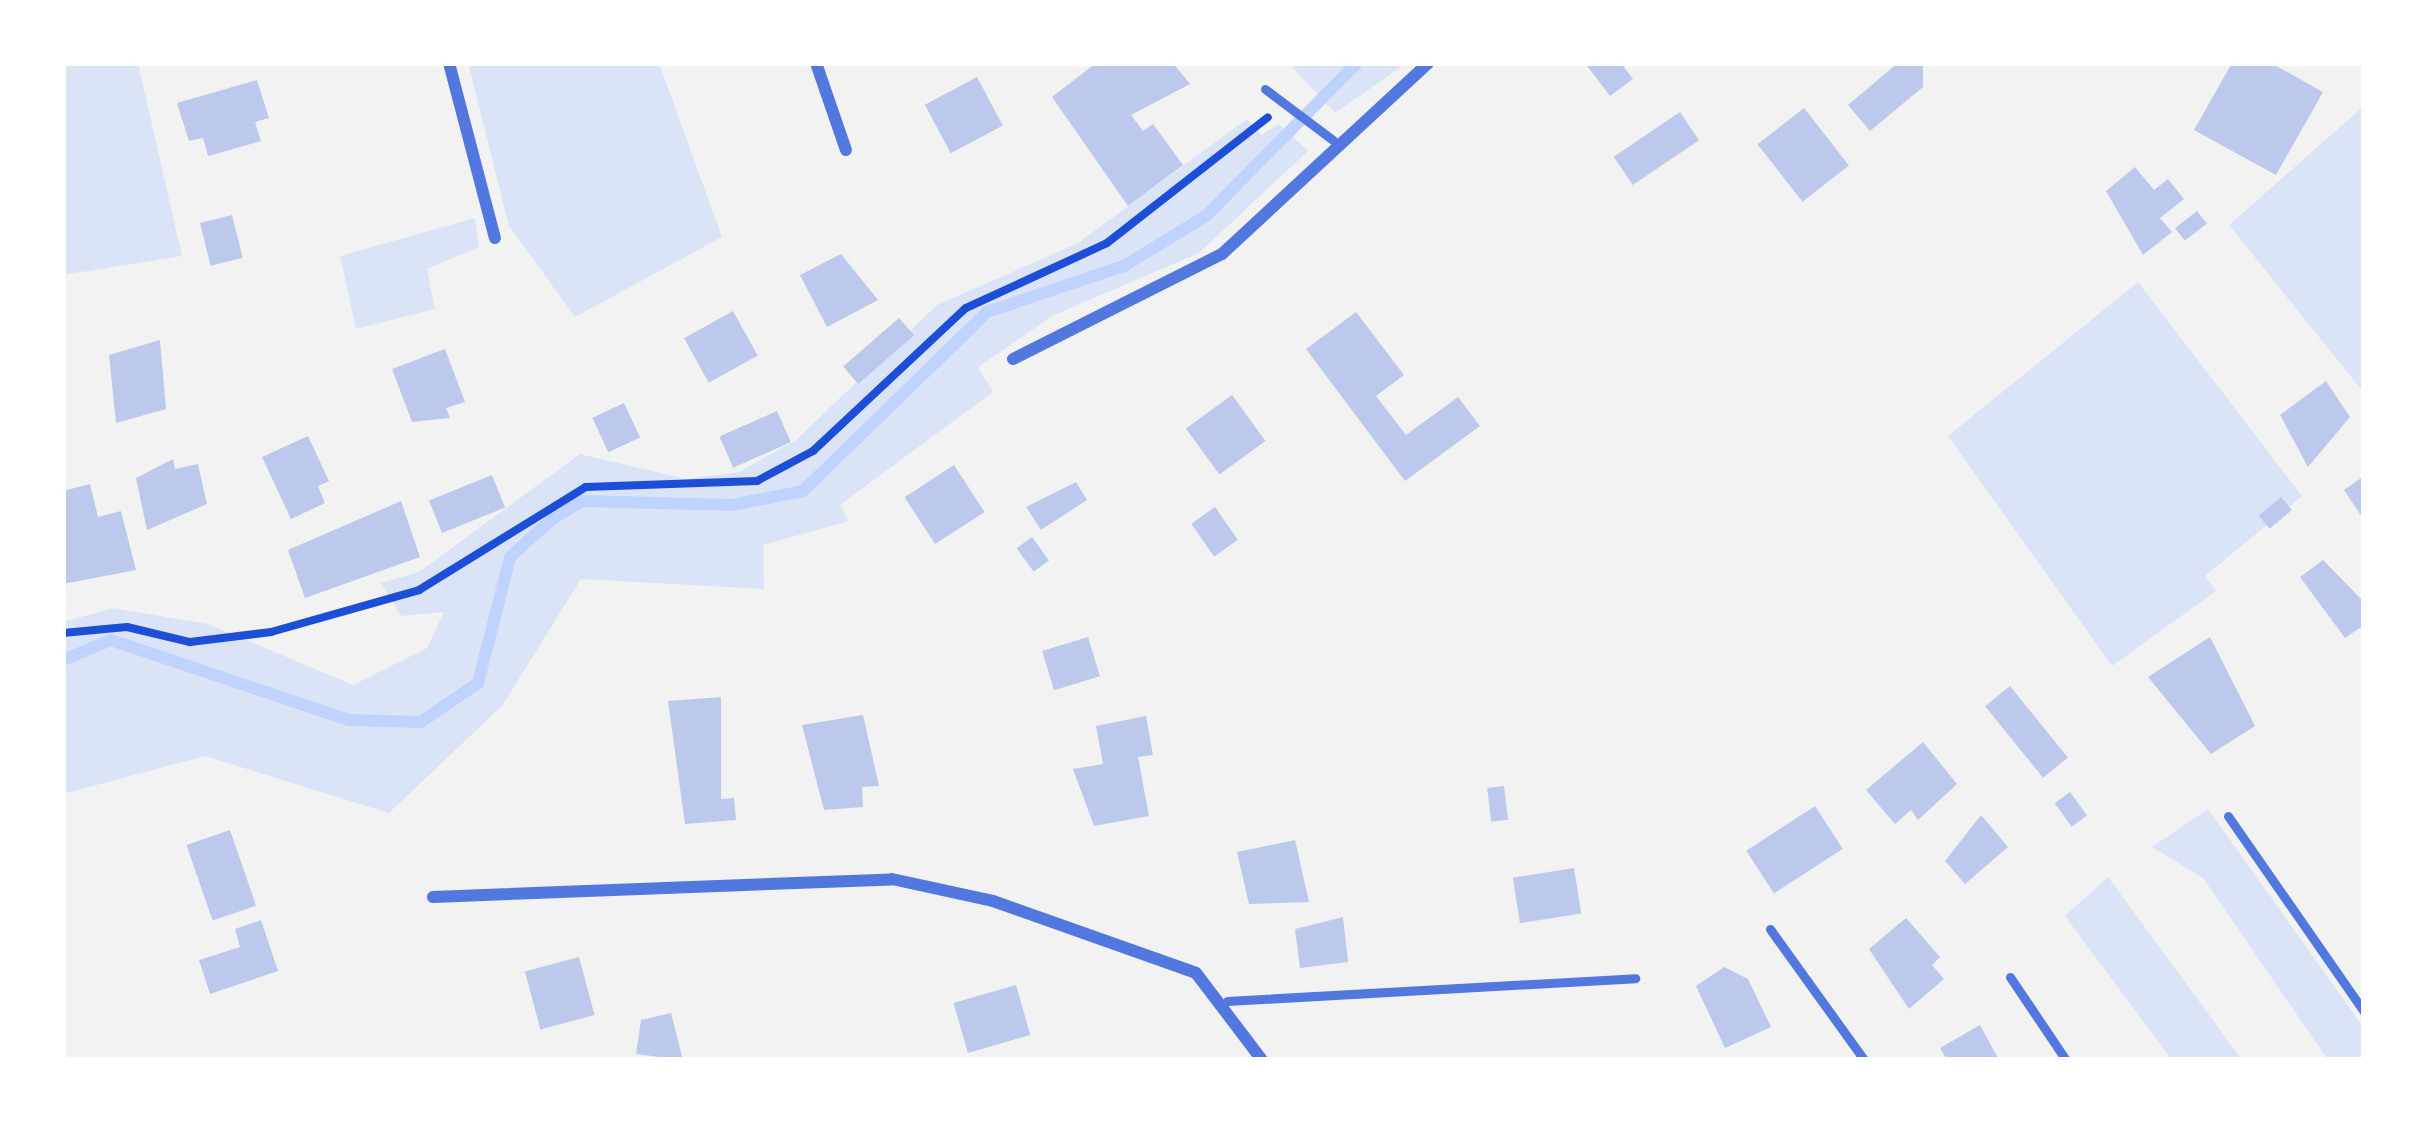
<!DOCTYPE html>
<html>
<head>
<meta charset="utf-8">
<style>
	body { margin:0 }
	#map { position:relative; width:2427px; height:1123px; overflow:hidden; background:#f2f2f2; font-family:"IBM Plex Sans",sans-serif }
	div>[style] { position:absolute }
	.green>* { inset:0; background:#dbe4f7 }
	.stream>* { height:12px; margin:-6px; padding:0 6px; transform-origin:6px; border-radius:6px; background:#bfd3fe }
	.building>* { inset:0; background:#bdc9ec; transform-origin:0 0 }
	.path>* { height:8px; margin:-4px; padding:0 4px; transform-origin:4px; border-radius:4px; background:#1d4ed8 }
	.service>* { height:9px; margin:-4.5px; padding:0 4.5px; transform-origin:4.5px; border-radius:4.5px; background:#5277de }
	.minor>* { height:12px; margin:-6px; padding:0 6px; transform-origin:6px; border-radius:6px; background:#5277de }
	span { translate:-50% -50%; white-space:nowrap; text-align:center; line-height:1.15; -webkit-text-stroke:9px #fff; paint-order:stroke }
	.frame { position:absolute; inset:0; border:66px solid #fff; pointer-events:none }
</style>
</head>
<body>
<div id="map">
	<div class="green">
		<div style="clip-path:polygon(63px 63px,138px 63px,182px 256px,63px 275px)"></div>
		<div style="clip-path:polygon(468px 63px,659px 63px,722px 237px,575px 317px,509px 226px)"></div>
		<div style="clip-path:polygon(1288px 63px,1407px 63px,1335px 113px)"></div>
		<div style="clip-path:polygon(2364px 106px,2364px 393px,2229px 225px)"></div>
		<div style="clip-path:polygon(1247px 119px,1261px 135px,1279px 124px,1308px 151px,1199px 253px,1054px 315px,978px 367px,993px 392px,840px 505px,849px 521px,763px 545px,764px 589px,581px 579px,502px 706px,389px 813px,205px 756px,63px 794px,63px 622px,113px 608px,208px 624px,353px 685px,427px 648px,444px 612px,401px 616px,381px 583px,419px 572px,580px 454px,686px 479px,739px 472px,796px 440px,937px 305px,1078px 243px)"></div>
		<div style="clip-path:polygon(475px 218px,479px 247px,427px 269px,435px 309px,356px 329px,340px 256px)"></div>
		<div style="clip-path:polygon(2138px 282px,2302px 496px,2205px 576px,2216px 591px,2112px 666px,1948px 436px)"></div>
		<div style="clip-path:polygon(2208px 809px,2364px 1028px,2364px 1060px,2328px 1060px,2203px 878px,2152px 847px)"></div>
		<div style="clip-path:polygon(2108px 877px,2142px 923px,2242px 1060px,2172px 1060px,2065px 916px)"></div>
	</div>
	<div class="stream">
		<div style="left:63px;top:660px;width:52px;rotate:-22.6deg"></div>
		<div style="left:111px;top:640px;width:251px;rotate:18.6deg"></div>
		<div style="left:349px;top:720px;width:72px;rotate:1.6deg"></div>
		<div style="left:421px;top:722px;width:69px;rotate:-34.4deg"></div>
		<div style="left:478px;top:683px;width:130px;rotate:-75.7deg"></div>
		<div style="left:510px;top:557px;width:57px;rotate:-42.1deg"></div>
		<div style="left:552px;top:519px;width:35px;rotate:-31deg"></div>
		<div style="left:582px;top:501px;width:150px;rotate:1.5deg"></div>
		<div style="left:732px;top:505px;width:72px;rotate:-11.2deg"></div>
		<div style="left:803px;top:491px;width:257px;rotate:-44.2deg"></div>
		<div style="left:987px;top:312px;width:145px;rotate:-18.6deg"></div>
		<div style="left:1124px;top:266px;width:96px;rotate:-31.4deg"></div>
		<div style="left:1206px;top:216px;width:215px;rotate:-45.4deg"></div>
	</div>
	<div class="building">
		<div style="clip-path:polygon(1096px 63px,1173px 63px,1190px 84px,1131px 115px,1143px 131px,1153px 124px,1183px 165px,1128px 206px,1052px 97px)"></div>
		<div style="clip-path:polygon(1585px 63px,1621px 63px,1633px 79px,1610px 96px)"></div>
		<div style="clip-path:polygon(1898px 63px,1923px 63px,1923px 87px,1870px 131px,1848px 105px)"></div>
		<div style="clip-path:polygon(2232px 63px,2271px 63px,2323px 92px,2276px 175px,2194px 130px)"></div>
		<div style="left:977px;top:77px;width:55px;height:59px;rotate:62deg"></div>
		<div style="clip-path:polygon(257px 80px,269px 118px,255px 122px,261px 141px,208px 156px,203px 138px,189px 141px,177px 103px)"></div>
		<div style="left:1804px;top:108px;width:73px;height:59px;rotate:52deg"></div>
		<div style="left:1680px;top:112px;width:34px;height:80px;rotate:56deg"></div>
		<div style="clip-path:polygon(2135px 167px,2154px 190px,2168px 179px,2184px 199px,2160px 218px,2172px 232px,2143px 255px,2106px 191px)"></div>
		<div style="left:2197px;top:211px;width:16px;height:28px;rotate:52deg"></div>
		<div style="left:232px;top:215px;width:44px;height:33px;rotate:76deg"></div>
		<div style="clip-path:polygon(841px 254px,878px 300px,827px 327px,800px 275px)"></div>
		<div style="left:733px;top:311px;width:51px;height:56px;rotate:61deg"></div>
		<div style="clip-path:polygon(1356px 312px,1404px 375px,1376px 396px,1406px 435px,1458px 397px,1480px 426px,1405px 481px,1306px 349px)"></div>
		<div style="left:899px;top:318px;width:23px;height:74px;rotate:49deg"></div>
		<div style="clip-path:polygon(160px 340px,166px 409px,116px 423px,109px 355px)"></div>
		<div style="clip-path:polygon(445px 349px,465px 402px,446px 408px,450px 418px,412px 422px,392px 369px)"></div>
		<div style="clip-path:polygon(2326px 381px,2350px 417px,2308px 467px,2280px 415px)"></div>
		<div style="left:1232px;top:395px;width:57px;height:57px;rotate:54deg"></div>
		<div style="left:624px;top:403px;width:38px;height:35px;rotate:65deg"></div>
		<div style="left:777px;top:411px;width:34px;height:63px;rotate:66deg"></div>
		<div style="clip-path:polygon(308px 436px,329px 481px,318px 486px,325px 503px,291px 519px,262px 457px)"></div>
		<div style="clip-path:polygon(173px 459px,175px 469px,198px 464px,207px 504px,147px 530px,136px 478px)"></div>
		<div style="left:954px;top:465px;width:56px;height:59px;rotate:57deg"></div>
		<div style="left:492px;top:475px;width:35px;height:68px;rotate:68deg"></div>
		<div style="clip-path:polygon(2364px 476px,2364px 520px,2344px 490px)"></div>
		<div style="clip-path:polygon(1076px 482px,1087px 500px,1041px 530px,1026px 507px)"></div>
		<div style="clip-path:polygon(90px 484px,98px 517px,121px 511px,136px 570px,63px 584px,63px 491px)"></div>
		<div style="left:2281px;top:497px;width:17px;height:29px;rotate:50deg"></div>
		<div style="clip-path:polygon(401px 501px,420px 557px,305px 598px,288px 550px)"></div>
		<div style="left:1215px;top:507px;width:40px;height:29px;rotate:55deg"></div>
		<div style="left:1032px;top:537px;width:29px;height:19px;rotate:54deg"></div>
		<div style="clip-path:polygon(2323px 560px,2364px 602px,2364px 625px,2345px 638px,2300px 577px)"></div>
		<div style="left:1088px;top:637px;width:41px;height:48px;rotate:73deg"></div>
		<div style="clip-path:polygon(2210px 637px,2255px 726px,2211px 754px,2148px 677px)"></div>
		<div style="left:2010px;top:686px;width:92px;height:32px;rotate:51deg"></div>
		<div style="clip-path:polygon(721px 697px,721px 799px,734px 798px,736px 820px,685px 824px,668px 701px)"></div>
		<div style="clip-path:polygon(863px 715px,879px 786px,862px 787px,863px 807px,824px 810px,802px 725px)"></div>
		<div style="clip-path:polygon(1146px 716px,1153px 755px,1138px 757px,1149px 816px,1094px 826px,1073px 769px,1103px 764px,1096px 726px)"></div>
		<div style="clip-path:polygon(1923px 742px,1957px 784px,1918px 820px,1911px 810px,1895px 824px,1866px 790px)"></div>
		<div style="left:1504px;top:786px;width:34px;height:17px;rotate:83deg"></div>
		<div style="left:2070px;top:792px;width:29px;height:19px;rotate:54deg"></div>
		<div style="left:1815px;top:806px;width:51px;height:82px;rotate:57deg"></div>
		<div style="clip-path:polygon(1981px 815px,2008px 847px,1965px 884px,1945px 861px)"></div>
		<div style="left:230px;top:830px;width:80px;height:46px;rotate:71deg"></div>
		<div style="clip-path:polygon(1295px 840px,1309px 902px,1249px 904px,1237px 852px)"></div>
		<div style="left:1574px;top:868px;width:46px;height:62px;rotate:81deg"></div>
		<div style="clip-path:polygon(1343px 917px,1348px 962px,1300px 968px,1295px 929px)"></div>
		<div style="clip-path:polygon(1906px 918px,1940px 957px,1932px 965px,1944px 979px,1909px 1009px,1869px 949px)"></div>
		<div style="clip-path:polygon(261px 920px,278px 971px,210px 994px,199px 960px,240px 947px,235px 929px)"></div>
		<div style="left:579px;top:957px;width:60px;height:56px;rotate:75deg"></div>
		<div style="clip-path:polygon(1724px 967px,1748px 979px,1771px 1027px,1725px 1048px,1696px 986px)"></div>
		<div style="left:1016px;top:985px;width:52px;height:65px;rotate:74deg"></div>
		<div style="clip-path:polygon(671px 1013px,683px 1060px,636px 1054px,641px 1020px)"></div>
		<div style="clip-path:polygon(1980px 1025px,1999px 1060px,1947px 1060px,1940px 1048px)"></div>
	</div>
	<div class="path">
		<div style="left:63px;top:633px;width:64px;rotate:-5.4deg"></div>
		<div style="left:127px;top:627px;width:65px;rotate:13.4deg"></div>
		<div style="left:190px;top:642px;width:82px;rotate:-7deg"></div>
		<div style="left:271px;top:632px;width:154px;rotate:-15.8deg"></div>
		<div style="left:419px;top:590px;width:196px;rotate:-31.7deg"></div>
		<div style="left:586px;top:487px;width:171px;rotate:-2deg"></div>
		<div style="left:757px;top:481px;width:64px;rotate:-28.2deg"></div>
		<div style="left:813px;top:451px;width:209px;rotate:-43.1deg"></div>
		<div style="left:966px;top:308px;width:155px;rotate:-24.7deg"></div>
		<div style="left:1107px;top:243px;width:204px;rotate:-38deg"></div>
	</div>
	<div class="service">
		<div style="left:1265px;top:89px;width:85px;rotate:36.9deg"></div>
		<div style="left:2228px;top:816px;width:239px;rotate:55.2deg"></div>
		<div style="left:1770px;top:929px;width:161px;rotate:54.3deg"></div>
		<div style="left:2010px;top:977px;width:100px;rotate:56deg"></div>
		<div style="left:1227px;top:1001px;width:409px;rotate:-3.2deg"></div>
	</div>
	<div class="minor">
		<div style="left:449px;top:63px;width:181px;rotate:75.3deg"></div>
		<div style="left:816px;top:63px;width:92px;rotate:71deg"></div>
		<div style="left:1013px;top:359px;width:234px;rotate:-26.7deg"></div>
		<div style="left:1222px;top:254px;width:281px;rotate:-42.8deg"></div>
		<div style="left:433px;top:897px;width:459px;rotate:-2.2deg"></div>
		<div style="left:892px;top:879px;width:103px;rotate:12.3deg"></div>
		<div style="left:993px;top:901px;width:215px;rotate:19.5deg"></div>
		<div style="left:1196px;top:973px;width:109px;rotate:52.8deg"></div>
	</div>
	<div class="frame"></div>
</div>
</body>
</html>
